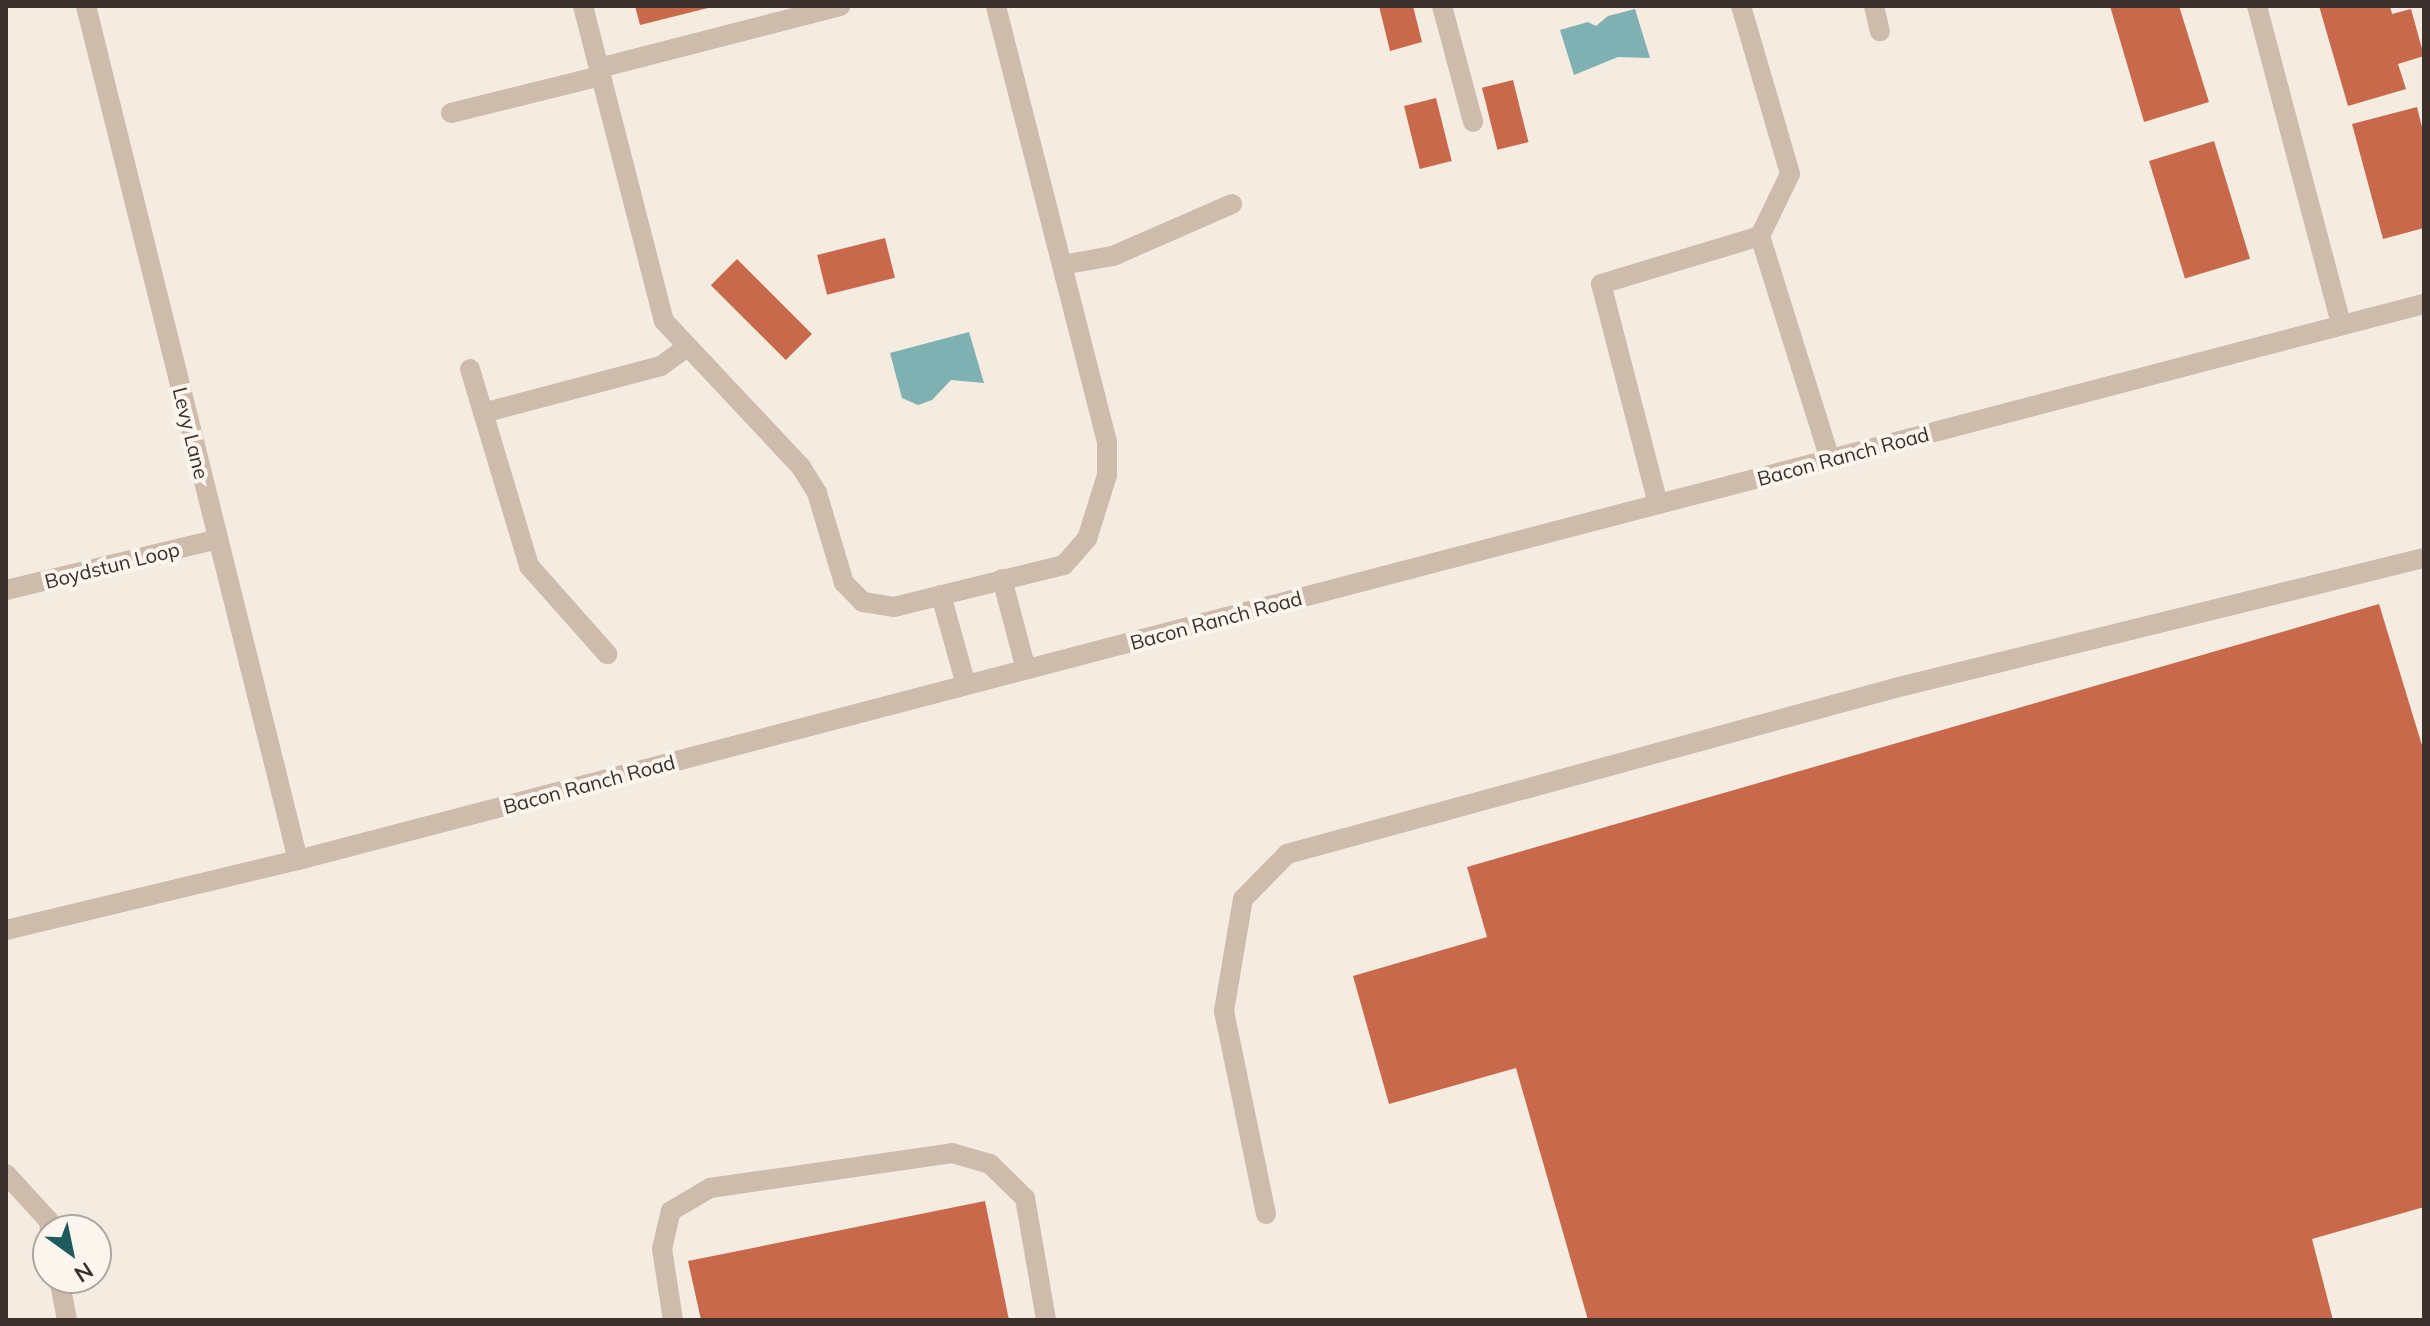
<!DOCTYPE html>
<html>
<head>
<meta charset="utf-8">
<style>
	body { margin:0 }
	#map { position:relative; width:2430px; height:1326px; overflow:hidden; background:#f4ebe1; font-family:Mulish,sans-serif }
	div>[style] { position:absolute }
	.water>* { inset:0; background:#7fb0b2 }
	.building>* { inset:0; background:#c8694b; transform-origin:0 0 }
	.lane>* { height:20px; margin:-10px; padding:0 10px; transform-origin:10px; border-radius:10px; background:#cdbbac }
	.street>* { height:20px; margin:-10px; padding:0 10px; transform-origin:10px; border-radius:10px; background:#cdbbac }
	span { translate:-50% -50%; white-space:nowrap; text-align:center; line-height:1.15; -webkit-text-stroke:8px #fbf5ee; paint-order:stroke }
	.street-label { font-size:20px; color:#3b302b }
	.frame { position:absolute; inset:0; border:8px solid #3b302b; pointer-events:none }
	.north { position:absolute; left:32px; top:1214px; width:80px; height:80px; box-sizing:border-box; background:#fbf5ee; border:2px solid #aea6a0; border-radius:50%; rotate:147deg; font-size:22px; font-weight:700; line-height:32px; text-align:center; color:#3b302b }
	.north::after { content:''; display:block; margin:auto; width:28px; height:36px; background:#1f5a5e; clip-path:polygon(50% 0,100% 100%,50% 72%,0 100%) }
</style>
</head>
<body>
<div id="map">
	<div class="water">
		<div style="clip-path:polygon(1635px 9px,1650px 58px,1618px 57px,1574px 75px,1560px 30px,1588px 22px,1596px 26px,1608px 16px)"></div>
		<div style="clip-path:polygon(969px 332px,984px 383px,951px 380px,932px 400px,918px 405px,902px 398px,890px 353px)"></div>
	</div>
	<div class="building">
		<div style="clip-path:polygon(635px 6px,712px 6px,712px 7px,640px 25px)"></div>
		<div style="clip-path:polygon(1379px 6px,1413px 6px,1422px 42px,1390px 51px)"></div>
		<div style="clip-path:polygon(2110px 6px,2179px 6px,2209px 102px,2144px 122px)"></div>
		<div style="clip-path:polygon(2319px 6px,2390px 6px,2392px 14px,2411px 9px,2424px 56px,2398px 64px,2406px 89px,2348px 106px)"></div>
		<div style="left:1513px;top:80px;width:64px;height:32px;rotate:76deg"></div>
		<div style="left:1436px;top:98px;width:65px;height:33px;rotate:76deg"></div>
		<div style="clip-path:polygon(2417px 107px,2424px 135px,2424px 228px,2383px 239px,2352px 124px)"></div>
		<div style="left:2214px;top:141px;width:123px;height:68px;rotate:73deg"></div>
		<div style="left:885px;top:238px;width:41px;height:70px;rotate:76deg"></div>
		<div style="left:737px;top:259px;width:106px;height:37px;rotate:45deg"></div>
		<div style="clip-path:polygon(2379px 604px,2424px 752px,2424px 1207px,2312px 1239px,2333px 1320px,1588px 1320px,1516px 1068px,1389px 1104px,1353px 976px,1487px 937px,1467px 867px)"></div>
		<div style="clip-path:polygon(985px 1201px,1009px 1320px,701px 1320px,688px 1261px)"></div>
	</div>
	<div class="lane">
		<div style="left:583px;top:6px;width:325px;rotate:75.6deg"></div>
		<div style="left:664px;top:321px;width:200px;rotate:46.8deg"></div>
		<div style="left:801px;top:467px;width:31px;rotate:58deg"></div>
		<div style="left:817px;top:493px;width:94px;rotate:73.3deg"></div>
		<div style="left:844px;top:583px;width:27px;rotate:45deg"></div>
		<div style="left:863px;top:602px;width:31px;rotate:9deg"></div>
		<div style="left:894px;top:607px;width:175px;rotate:-13.9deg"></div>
		<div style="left:1064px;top:565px;width:35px;rotate:-49deg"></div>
		<div style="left:1087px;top:539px;width:67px;rotate:-72.6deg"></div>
		<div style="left:1107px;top:475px;width:33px;rotate:-90deg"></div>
		<div style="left:1107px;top:442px;width:450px;rotate:-104.3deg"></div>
		<div style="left:1442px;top:6px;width:120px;rotate:75deg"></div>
		<div style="left:1741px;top:6px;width:175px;rotate:73.7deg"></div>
		<div style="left:1790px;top:174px;width:69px;rotate:115.8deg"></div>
		<div style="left:1874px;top:6px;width:26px;rotate:77deg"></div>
		<div style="left:2257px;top:6px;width:330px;rotate:75.2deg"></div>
		<div style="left:599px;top:68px;width:249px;rotate:-14.4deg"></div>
		<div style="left:451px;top:113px;width:154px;rotate:-13.9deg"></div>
		<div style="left:1062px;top:265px;width:52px;rotate:-10deg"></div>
		<div style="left:1113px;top:256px;width:130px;rotate:-23.6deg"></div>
		<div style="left:470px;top:369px;width:206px;rotate:73.3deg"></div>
		<div style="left:529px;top:566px;width:118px;rotate:48.4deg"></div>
		<div style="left:483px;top:413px;width:184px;rotate:-14.8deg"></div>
		<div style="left:661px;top:366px;width:32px;rotate:-36deg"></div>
		<div style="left:1658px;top:504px;width:227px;rotate:-104.5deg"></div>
		<div style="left:1601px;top:284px;width:166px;rotate:-16.8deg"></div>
		<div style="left:1760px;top:236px;width:235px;rotate:72.6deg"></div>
		<div style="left:1002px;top:579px;width:93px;rotate:75.1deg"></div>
		<div style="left:941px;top:595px;width:93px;rotate:74.5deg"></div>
		<div style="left:6px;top:1174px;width:64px;rotate:47.5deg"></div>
		<div style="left:49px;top:1221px;width:9px;rotate:84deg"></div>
		<div style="left:1266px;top:1214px;width:207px;rotate:-101.7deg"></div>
		<div style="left:1224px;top:1011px;width:114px;rotate:-80.4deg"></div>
		<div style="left:1243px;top:899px;width:63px;rotate:-45.6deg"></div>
		<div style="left:1287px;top:854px;width:630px;rotate:-15.27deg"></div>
		<div style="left:1895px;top:688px;width:545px;rotate:-13.81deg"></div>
		<div style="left:59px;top:1278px;width:43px;rotate:79.2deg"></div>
		<div style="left:673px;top:1320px;width:72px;rotate:-98.8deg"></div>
		<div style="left:662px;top:1249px;width:39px;rotate:-77deg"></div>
		<div style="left:671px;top:1211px;width:45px;rotate:-30.5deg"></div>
		<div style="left:710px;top:1188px;width:245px;rotate:-8.2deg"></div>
		<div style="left:952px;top:1153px;width:40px;rotate:16deg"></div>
		<div style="left:990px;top:1164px;width:49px;rotate:44.2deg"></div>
		<div style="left:1025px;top:1198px;width:124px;rotate:80.2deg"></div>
	</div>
	<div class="street">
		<div style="left:86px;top:6px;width:880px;rotate:76.06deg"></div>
		<div style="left:6px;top:590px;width:218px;rotate:-13.5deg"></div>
		<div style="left:6px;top:930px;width:300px;rotate:-13.5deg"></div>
		<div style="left:298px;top:860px;width:2198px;rotate:-14.66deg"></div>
	</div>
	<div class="street-label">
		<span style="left:191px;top:433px;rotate:76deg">Levy Lane</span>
		<span style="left:1843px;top:456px;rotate:-15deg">Bacon Ranch Road</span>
		<span style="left:112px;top:565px;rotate:-14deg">Boydstun Loop</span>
		<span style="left:1216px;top:620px;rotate:-15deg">Bacon Ranch Road</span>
		<span style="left:589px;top:784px;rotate:-15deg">Bacon Ranch Road</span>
	</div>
	<div class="frame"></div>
	<div class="north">N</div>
</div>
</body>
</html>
